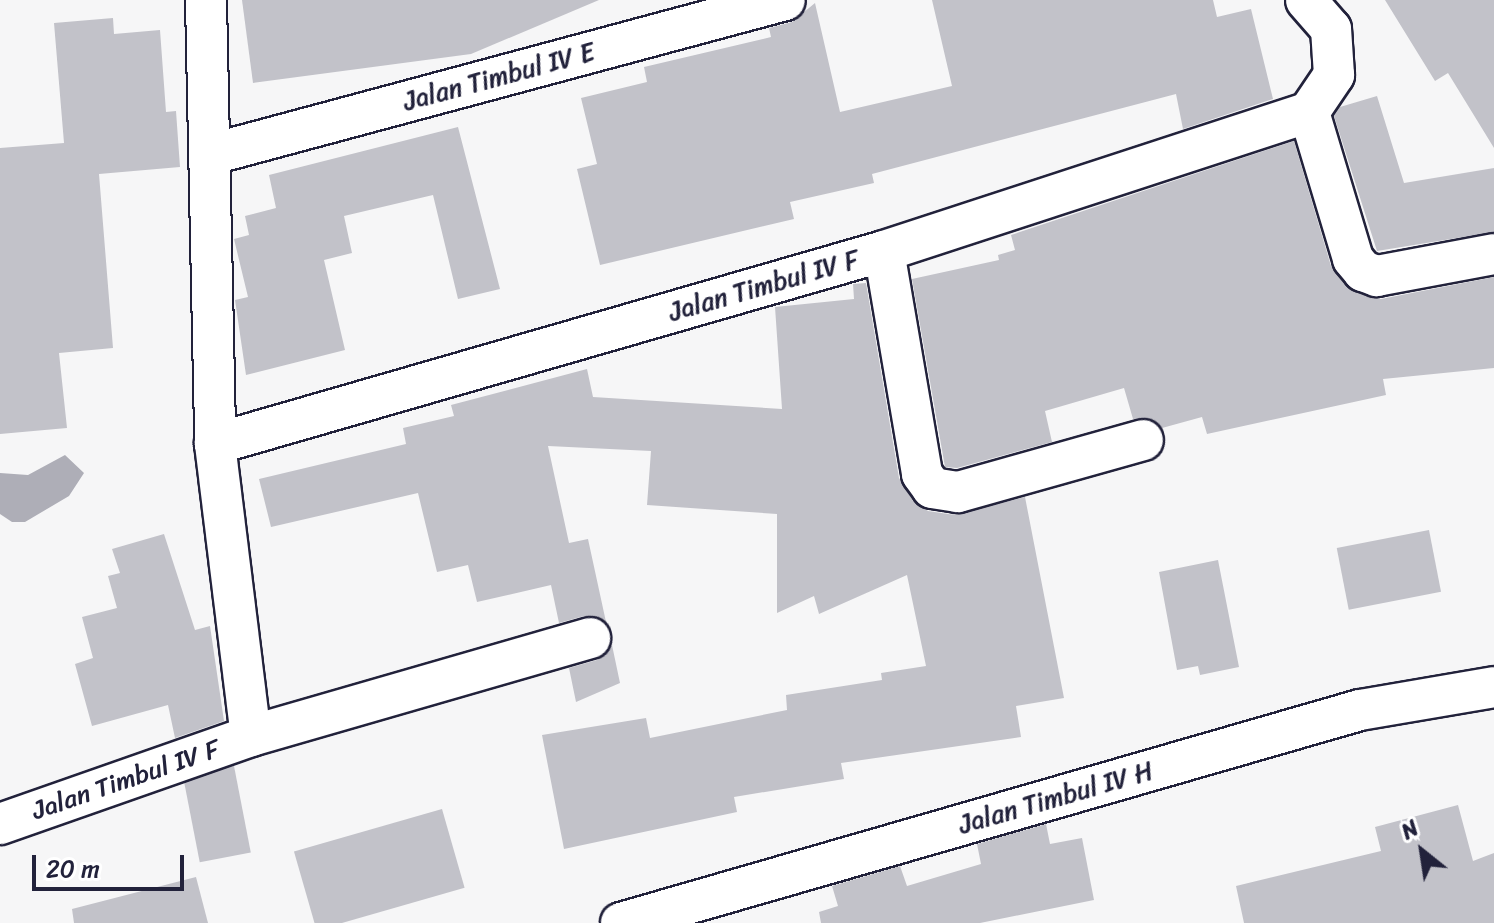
<!DOCTYPE html>
<html>
<head>
<meta charset="utf-8">
<style>
	body { margin:0 }
	#map { position:relative; width:1494px; height:923px; overflow:hidden; background:#f6f6f7; font-family:Sriracha,sans-serif }
	div>[style] { position:absolute }
	.water>* { inset:0; background:#aeaeb7 }
	.building>* { inset:0; background:#c2c2c9; transform-origin:0 0 }
	.roads { filter:drop-shadow(2px 0 #22223b) drop-shadow(-2px 0 #22223b) drop-shadow(0 2px #22223b) drop-shadow(0 -2px #22223b) }
	.street>* { height:40px; margin:-20px; padding:0 20px; transform-origin:20px; border-radius:20px; background:#fff }
	span { translate:-50% -50%; white-space:nowrap; text-align:center; line-height:1.15; -webkit-text-stroke:6px #fff; paint-order:stroke }
	.street-label { font-size:26px; color:#22223b }
	.north { position:absolute; left:1382px; top:811px; width:80px; height:80px; -webkit-text-stroke:6px #fff; paint-order:stroke; rotate:330deg; font-size:22px; font-weight:700; line-height:32px; text-align:center; color:#22223b }
	.north::after { content:''; display:block; margin:auto; width:28px; height:36px; background:#22223b; clip-path:polygon(50% 0,100% 100%,50% 72%,0 100%) }
	.scale { position:absolute; left:32px; top:855px; width:152px; height:36px; box-sizing:border-box; border:4px solid #22223b; border-top:0; padding-left:10px; font-size:24px; line-height:28px; white-space:nowrap; color:#22223b; -webkit-text-stroke:6px #fff; paint-order:stroke }
</style>
</head>
<body>
<div id="map">
	<div class="water">
		<div style="clip-path:polygon(65px 455px,84px 473px,69px 496px,25px 522px,12px 522px,0 514px,0 473px,28px 475px)"></div>
	</div>
	<div class="building">
		<div style="clip-path:polygon(242px 0,599px 0,471px 54px,253px 83px)"></div>
		<div style="clip-path:polygon(932px 0,1213px 0,1217px 17px,1251px 9px,1273px 99px,1183px 129px,1176px 94px,872px 174px,874px 183px,790px 202px,794px 219px,600px 265px,577px 169px,597px 164px,581px 98px,647px 82px,644px 67px,771px 37px,769px 28px,792px 22px,815px 3px,840px 112px,952px 86px)"></div>
		<div style="clip-path:polygon(1385px 0,1494px 0,1494px 148px,1448px 73px,1435px 81px)"></div>
		<div style="clip-path:polygon(113px 18px,114px 34px,160px 30px,166px 112px,176px 111px,180px 167px,99px 174px,113px 348px,59px 353px,67px 428px,0 434px,0 148px,64px 143px,54px 23px)"></div>
		<div style="clip-path:polygon(1377px 96px,1404px 183px,1494px 168px,1494px 232px,1377px 251px,1334px 116px,1340px 107px)"></div>
		<div style="clip-path:polygon(458px 127px,500px 289px,458px 299px,433px 195px,344px 216px,352px 253px,324px 260px,345px 350px,246px 375px,235px 300px,248px 297px,234px 239px,249px 235px,245px 216px,276px 208px,269px 175px)"></div>
		<div style="clip-path:polygon(1294px 141px,1331px 266px,1355px 292px,1381px 299px,1494px 277px,1494px 368px,1383px 379px,1386px 395px,1207px 434px,1202px 417px,1162px 428px,1149px 418px,1133px 419px,1124px 388px,1045px 411px,1052px 442px,957px 468px,945px 467px,912px 279px,999px 260px,998px 255px,1015px 250px,1011px 235px)"></div>
		<div style="clip-path:polygon(866px 283px,899px 478px,913px 501px,928px 511px,955px 515px,1025px 497px,1064px 698px,1016px 706px,1021px 737px,841px 763px,844px 779px,734px 797px,737px 812px,564px 849px,542px 735px,646px 718px,650px 738px,787px 710px,786px 695px,882px 680px,881px 673px,926px 666px,907px 575px,819px 614px,814px 596px,777px 613px,777px 514px,647px 505px,651px 451px,548px 446px,569px 543px,588px 539px,606px 622px,584px 616px,559px 623px,551px 585px,477px 602px,468px 565px,437px 572px,418px 493px,271px 527px,259px 479px,406px 444px,403px 428px,454px 416px,451px 405px,587px 369px,593px 397px,782px 409px,775px 307px,854px 299px,853px 284px)"></div>
		<div style="left:1429px;top:530px;width:63px;height:94px;rotate:79deg"></div>
		<div style="clip-path:polygon(164px 534px,195px 630px,210px 626px,224px 721px,175px 738px,168px 705px,92px 726px,75px 664px,93px 658px,82px 617px,117px 608px,108px 576px,120px 573px,112px 549px)"></div>
		<div style="clip-path:polygon(1218px 560px,1239px 667px,1200px 675px,1198px 666px,1177px 670px,1159px 572px)"></div>
		<div style="clip-path:polygon(612px 645px,620px 683px,576px 702px,569px 668px,597px 660px)"></div>
		<div style="left:234px;top:766px;width:88px;height:52px;rotate:79deg"></div>
		<div style="clip-path:polygon(1458px 805px,1473px 861px,1494px 853px,1494px 923px,1244px 923px,1236px 886px,1381px 851px,1375px 827px)"></div>
		<div style="left:442px;top:809px;width:82px;height:154px;rotate:74deg"></div>
		<div style="clip-path:polygon(1046px 824px,1050px 844px,1082px 838px,1094px 900px,980px 923px,821px 923px,819px 912px,838px 906px,832px 886px,900px 866px,907px 886px,981px 864px,977px 844px)"></div>
		<div style="clip-path:polygon(196px 877px,208px 923px,74px 923px,72px 909px)"></div>
	</div>
	<div class="roads">
		<div class="street">
			<div style="left:206px;top:0;width:444px;rotate:88.8deg"></div>
			<div style="left:215px;top:444px;width:294px;rotate:83deg"></div>
			<div style="left:1309px;top:112px;width:153px;rotate:73.3deg"></div>
			<div style="left:1353px;top:259px;width:16px;rotate:50deg"></div>
			<div style="left:1363px;top:271px;width:15px;rotate:20deg"></div>
			<div style="left:1377px;top:276px;width:119px;rotate:-10.6deg"></div>
			<div style="left:212px;top:154px;width:593px;rotate:-15.04deg"></div>
			<div style="left:884px;top:251px;width:226px;rotate:80.3deg"></div>
			<div style="left:922px;top:474px;width:17px;rotate:54deg"></div>
			<div style="left:932px;top:488px;width:26px;rotate:9deg"></div>
			<div style="left:958px;top:492px;width:192px;rotate:-15.7deg"></div>
			<div style="left:215px;top:444px;width:696px;rotate:-16.09deg"></div>
			<div style="left:884px;top:251px;width:447px;rotate:-18.1deg"></div>
			<div style="left:1309px;top:112px;width:45px;rotate:-56deg"></div>
			<div style="left:1334px;top:75px;width:46px;rotate:-93.7deg"></div>
			<div style="left:1331px;top:29px;width:38px;rotate:-131deg"></div>
			<div style="left:0;top:824px;width:266px;rotate:-19.3deg"></div>
			<div style="left:251px;top:736px;width:353px;rotate:-16.1deg"></div>
			<div style="left:621px;top:923px;width:769px;rotate:-16.08deg"></div>
			<div style="left:1360px;top:710px;width:136px;rotate:-9.7deg"></div>
		</div>
	</div>
	<div class="street-label">
		<span style="left:499px;top:77px;rotate:-15deg">Jalan Timbul IV E</span>
		<span style="left:764px;top:286px;rotate:-16deg">Jalan Timbul IV F</span>
		<span style="left:126px;top:780px;rotate:-19deg">Jalan Timbul IV F</span>
		<span style="left:1056px;top:798px;rotate:-16deg">Jalan Timbul IV H</span>
	</div>
	<div class="north">N</div>
	<div class="scale">20 m</div>
</div>
</body>
</html>
